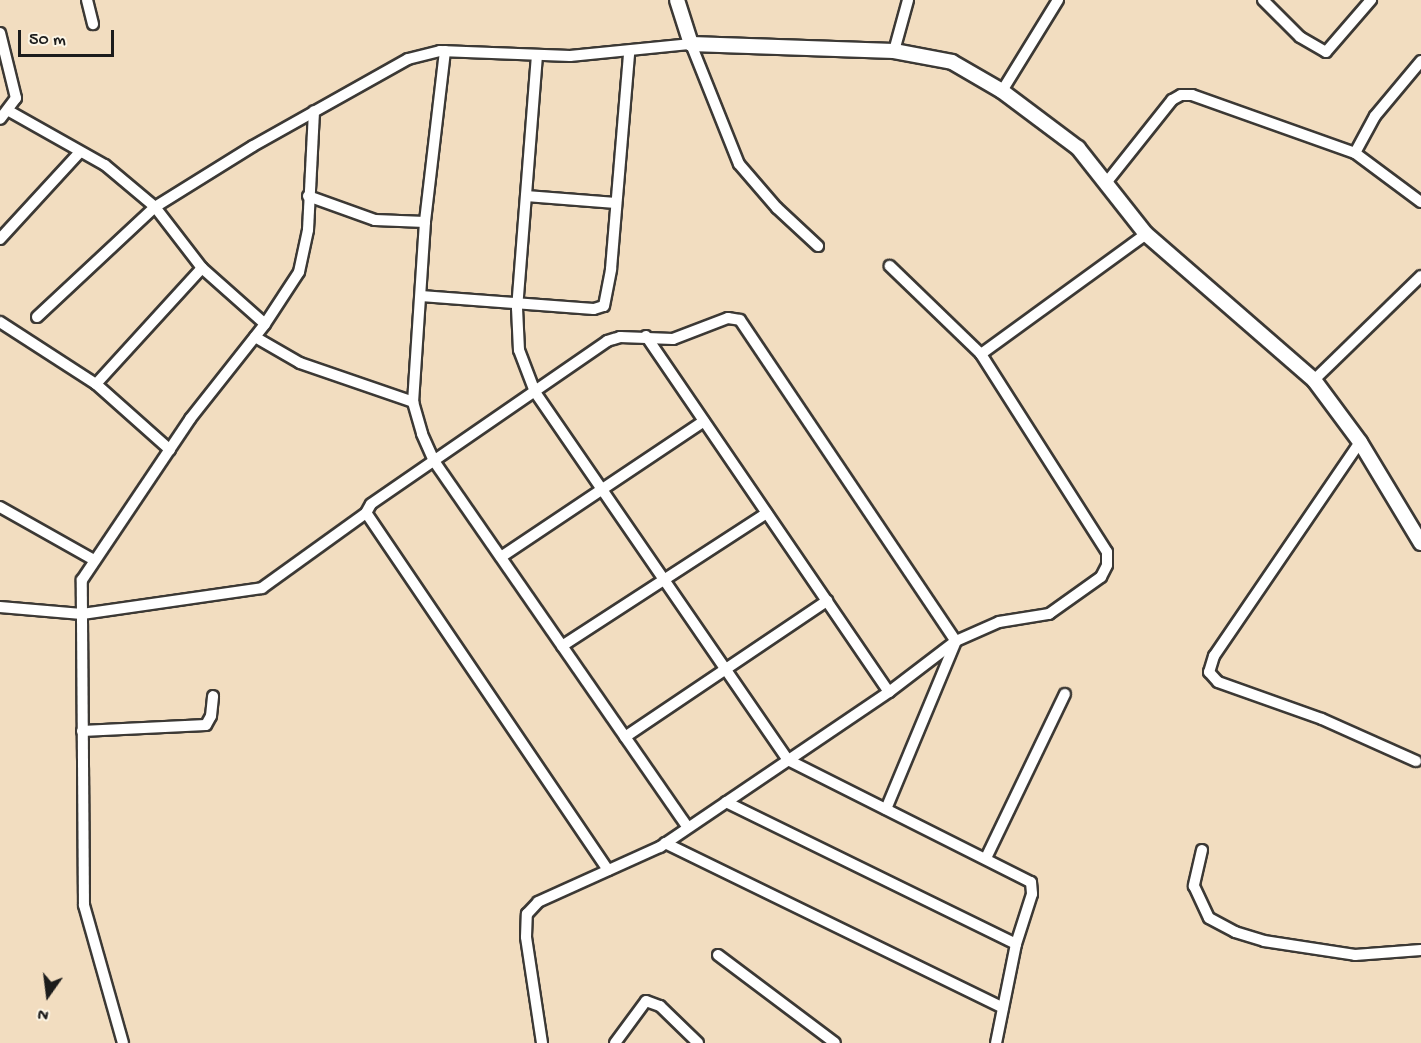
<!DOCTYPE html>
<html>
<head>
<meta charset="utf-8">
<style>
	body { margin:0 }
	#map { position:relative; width:1421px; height:1043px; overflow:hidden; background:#f2ddc0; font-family:"Gochi Hand",sans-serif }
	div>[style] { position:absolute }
	.roads { filter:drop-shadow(2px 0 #3c3935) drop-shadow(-2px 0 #3c3935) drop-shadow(0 2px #3c3935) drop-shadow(0 -2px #3c3935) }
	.minor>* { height:10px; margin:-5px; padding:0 5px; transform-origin:5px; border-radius:5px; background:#fff }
	.tertiary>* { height:14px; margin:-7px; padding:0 7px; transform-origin:7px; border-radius:7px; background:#fff }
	span { translate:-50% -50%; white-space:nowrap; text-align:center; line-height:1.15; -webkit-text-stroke:5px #fcf5e5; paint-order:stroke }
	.north { position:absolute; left:18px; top:965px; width:60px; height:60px; -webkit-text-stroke:4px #fcf5e5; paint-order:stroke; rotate:194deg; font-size:16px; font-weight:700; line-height:24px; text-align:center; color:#1c1c1c }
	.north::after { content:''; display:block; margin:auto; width:21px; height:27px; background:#1c1c1c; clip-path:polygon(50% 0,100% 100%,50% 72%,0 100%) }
	.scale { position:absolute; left:18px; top:30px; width:96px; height:27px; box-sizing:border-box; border:3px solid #1c1c1c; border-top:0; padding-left:8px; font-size:18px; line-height:21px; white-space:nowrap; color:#1c1c1c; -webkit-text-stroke:4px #fcf5e5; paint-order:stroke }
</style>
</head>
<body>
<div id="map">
	<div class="roads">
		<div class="minor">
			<div style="left:87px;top:0;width:25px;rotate:76deg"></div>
			<div style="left:1263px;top:0;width:52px;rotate:45deg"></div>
			<div style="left:1300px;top:37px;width:30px;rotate:30deg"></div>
			<div style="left:1326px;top:52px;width:69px;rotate:-49.1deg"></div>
			<div style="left:0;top:33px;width:67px;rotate:76.2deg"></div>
			<div style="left:16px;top:98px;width:26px;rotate:127deg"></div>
			<div style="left:445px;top:51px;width:172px;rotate:96.7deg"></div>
			<div style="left:425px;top:222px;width:180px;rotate:93.8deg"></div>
			<div style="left:413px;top:402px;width:33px;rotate:74deg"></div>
			<div style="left:422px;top:434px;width:30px;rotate:66deg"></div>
			<div style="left:434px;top:461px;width:445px;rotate:55.3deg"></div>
			<div style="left:894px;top:51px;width:53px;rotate:-74.6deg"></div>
			<div style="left:537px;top:55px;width:254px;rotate:94.5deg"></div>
			<div style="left:517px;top:308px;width:42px;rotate:87.3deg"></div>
			<div style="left:519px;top:350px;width:45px;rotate:69.1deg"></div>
			<div style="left:535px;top:392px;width:447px;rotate:55.5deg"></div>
			<div style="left:788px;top:760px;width:272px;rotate:26.7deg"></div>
			<div style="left:1031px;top:882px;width:12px;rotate:85deg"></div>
			<div style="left:1032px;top:894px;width:52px;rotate:107.7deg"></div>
			<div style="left:1016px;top:944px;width:101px;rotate:101.4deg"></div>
			<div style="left:1421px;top:61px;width:72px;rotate:129.9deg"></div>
			<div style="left:1375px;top:116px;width:42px;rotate:118.4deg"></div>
			<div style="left:1355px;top:153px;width:82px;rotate:36.6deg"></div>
			<div style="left:1002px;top:91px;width:107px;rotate:-58.4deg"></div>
			<div style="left:9px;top:111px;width:110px;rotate:29.4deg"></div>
			<div style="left:105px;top:165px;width:65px;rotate:40deg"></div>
			<div style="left:155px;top:207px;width:77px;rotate:52.4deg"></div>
			<div style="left:202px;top:268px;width:84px;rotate:41.6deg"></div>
			<div style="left:1106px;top:183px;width:106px;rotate:-51.5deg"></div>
			<div style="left:1172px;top:100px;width:10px;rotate:-29deg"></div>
			<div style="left:1181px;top:95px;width:11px"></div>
			<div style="left:1192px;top:95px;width:173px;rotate:19.6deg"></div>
			<div style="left:308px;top:196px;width:71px;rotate:19.7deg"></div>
			<div style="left:375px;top:220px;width:50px;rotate:2.3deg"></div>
			<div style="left:526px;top:196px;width:90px;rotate:4.4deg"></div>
			<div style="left:0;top:239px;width:118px;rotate:-47.4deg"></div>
			<div style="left:421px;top:296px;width:173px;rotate:4.3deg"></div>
			<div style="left:594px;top:309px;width:10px;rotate:-17deg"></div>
			<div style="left:604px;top:306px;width:38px;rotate:-79deg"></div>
			<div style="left:611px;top:269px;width:217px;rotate:-85.2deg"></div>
			<div style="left:37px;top:317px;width:161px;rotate:-43deg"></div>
			<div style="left:155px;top:207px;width:115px;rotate:-31.9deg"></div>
			<div style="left:253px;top:146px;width:178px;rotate:-29.3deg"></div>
			<div style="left:408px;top:59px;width:33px;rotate:-14deg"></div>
			<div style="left:440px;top:51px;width:130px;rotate:2.2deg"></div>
			<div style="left:570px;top:56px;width:122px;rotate:-5.7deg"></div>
			<div style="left:691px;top:44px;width:129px;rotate:68.2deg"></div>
			<div style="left:739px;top:164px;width:58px;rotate:49.2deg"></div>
			<div style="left:777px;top:208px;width:56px;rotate:42.8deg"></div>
			<div style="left:0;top:322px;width:114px;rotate:32.9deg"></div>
			<div style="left:96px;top:384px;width:99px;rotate:41.7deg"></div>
			<div style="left:646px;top:336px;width:431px;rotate:55.7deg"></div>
			<div style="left:255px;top:337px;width:52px;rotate:30deg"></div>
			<div style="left:300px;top:363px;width:120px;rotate:19deg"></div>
			<div style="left:981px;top:354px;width:204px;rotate:-36deg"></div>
			<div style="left:1314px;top:380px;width:149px;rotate:-44.2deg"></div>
			<div style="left:96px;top:384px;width:157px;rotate:-47.6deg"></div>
			<div style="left:1360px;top:442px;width:259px;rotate:124.3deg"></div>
			<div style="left:1214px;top:656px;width:17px;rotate:107deg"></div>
			<div style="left:1209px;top:672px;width:13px;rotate:48deg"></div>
			<div style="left:1218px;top:682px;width:110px;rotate:19.6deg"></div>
			<div style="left:1322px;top:719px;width:103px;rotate:24.1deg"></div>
			<div style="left:0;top:507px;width:108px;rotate:29.4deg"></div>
			<div style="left:501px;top:557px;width:244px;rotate:-33.8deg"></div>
			<div style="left:0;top:607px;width:82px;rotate:4.9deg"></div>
			<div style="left:82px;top:614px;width:182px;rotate:-8.2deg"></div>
			<div style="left:262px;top:588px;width:128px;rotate:-35.8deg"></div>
			<div style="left:562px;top:646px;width:244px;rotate:-33deg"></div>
			<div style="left:82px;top:731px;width:124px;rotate:-2.8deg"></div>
			<div style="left:206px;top:725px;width:10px;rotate:-61deg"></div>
			<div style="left:211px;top:716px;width:20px;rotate:-84deg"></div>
			<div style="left:625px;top:737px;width:244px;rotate:-34deg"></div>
			<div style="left:726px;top:802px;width:323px;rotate:26.1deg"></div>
			<div style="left:665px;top:843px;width:376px;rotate:26deg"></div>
			<div style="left:1202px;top:850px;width:37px;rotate:103deg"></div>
			<div style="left:1194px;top:886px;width:35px;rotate:65deg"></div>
			<div style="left:1209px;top:918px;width:30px;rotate:28deg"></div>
			<div style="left:1235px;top:932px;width:30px;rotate:17deg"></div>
			<div style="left:1264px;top:941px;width:92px;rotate:8.7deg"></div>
			<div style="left:1355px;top:955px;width:66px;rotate:-4.3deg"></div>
			<div style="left:986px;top:858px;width:182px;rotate:-64.3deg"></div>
			<div style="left:608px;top:870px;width:431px;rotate:-124.1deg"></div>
			<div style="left:366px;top:513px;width:10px;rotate:-61deg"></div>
			<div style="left:371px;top:504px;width:287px;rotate:-34.6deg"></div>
			<div style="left:607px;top:341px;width:14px;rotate:-17deg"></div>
			<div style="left:620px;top:337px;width:53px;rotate:2.2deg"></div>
			<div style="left:673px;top:339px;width:59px;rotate:-20.9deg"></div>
			<div style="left:728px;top:318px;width:12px;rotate:9deg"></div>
			<div style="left:740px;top:320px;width:387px;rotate:56.1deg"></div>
			<div style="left:956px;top:641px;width:182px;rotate:112.6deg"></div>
			<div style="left:718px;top:955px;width:146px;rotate:36.9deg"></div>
			<div style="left:123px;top:1043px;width:143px;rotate:-105.8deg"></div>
			<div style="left:84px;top:905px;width:325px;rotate:-90.4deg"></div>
			<div style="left:82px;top:580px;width:194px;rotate:-56.1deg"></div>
			<div style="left:190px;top:419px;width:121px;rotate:-51.7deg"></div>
			<div style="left:265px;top:324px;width:62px;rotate:-56.8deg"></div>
			<div style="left:299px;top:272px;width:43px;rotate:-77.9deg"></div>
			<div style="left:308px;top:230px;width:119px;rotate:-87.1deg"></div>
			<div style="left:542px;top:1043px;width:107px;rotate:-98.6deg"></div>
			<div style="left:526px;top:937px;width:23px;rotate:-88deg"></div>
			<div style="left:527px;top:914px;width:16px;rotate:-47deg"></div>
			<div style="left:538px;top:902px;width:134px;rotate:-24.3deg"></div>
			<div style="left:660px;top:847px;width:277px;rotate:-34.1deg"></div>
			<div style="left:889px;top:692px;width:84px;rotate:-37.3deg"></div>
			<div style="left:956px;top:641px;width:47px;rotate:-23.8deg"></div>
			<div style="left:999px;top:622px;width:51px;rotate:-9.1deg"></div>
			<div style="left:1049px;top:614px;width:64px;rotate:-35.4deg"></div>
			<div style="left:1101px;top:577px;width:13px;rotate:-63deg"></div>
			<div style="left:1107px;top:565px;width:13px;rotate:-90deg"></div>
			<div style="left:1107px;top:552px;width:235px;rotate:-122.5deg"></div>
			<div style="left:981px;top:354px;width:127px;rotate:-136deg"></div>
			<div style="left:615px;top:1043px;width:52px;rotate:-53.6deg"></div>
			<div style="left:646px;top:1001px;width:15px;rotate:20deg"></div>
			<div style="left:660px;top:1006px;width:53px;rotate:44.2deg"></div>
		</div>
		<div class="tertiary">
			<div style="left:677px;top:0;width:46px;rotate:72.3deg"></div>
			<div style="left:691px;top:44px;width:203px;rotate:2deg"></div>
			<div style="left:894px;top:51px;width:59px;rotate:10.7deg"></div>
			<div style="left:952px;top:62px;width:58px;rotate:30.1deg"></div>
			<div style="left:1002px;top:91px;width:95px;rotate:36.9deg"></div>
			<div style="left:1078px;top:148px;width:110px;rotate:51.7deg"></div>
			<div style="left:1146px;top:234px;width:223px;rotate:41deg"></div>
			<div style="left:1314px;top:380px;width:77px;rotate:53.4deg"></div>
			<div style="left:1360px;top:442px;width:118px;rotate:58.9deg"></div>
		</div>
	</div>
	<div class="north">N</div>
	<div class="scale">50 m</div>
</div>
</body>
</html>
